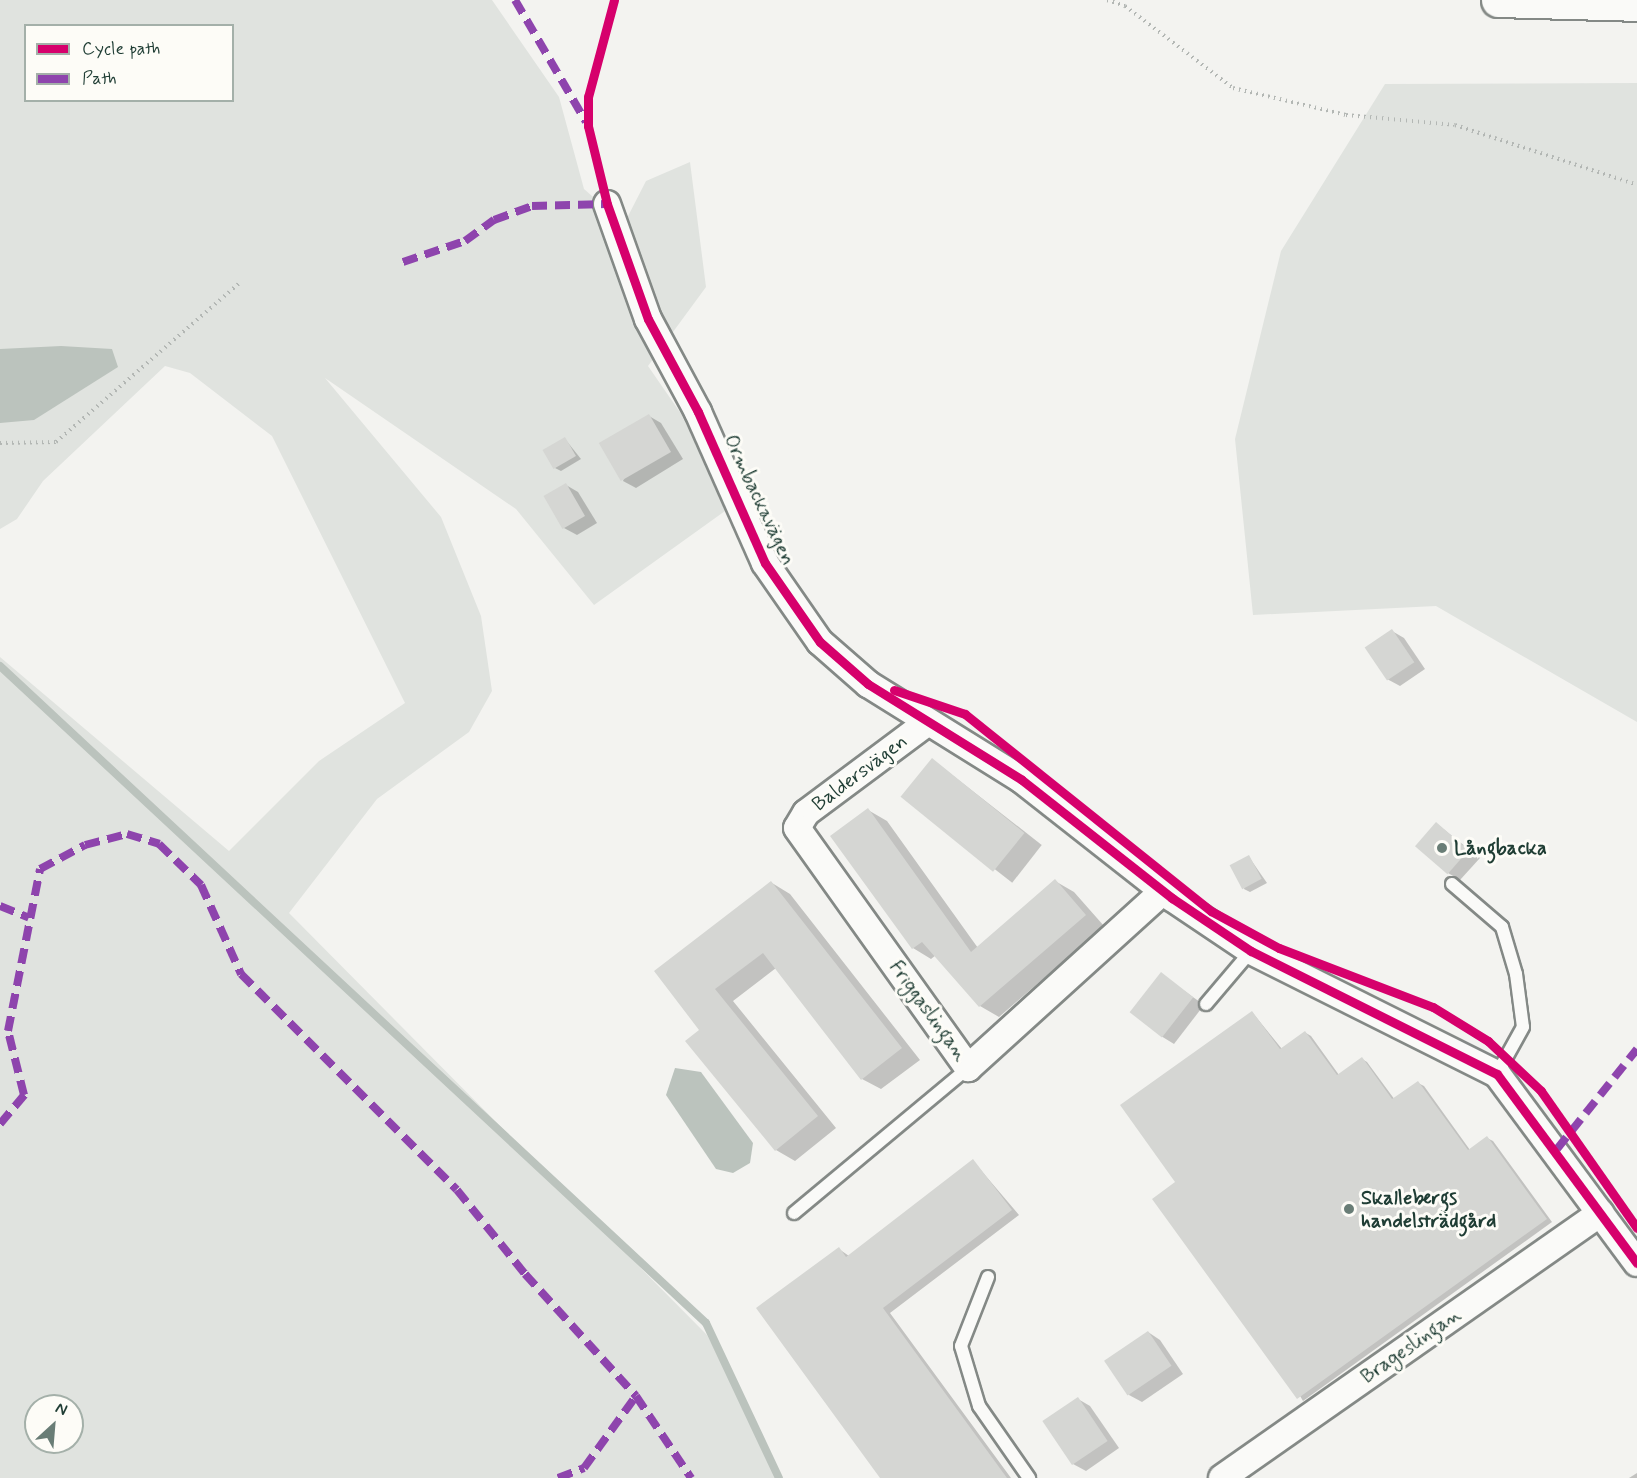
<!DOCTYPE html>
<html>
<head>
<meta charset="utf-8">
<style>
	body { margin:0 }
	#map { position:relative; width:1637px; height:1478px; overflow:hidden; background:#f3f3f0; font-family:Mynerve,sans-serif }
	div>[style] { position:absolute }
	.green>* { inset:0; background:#e0e3df }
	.water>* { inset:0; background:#bbc3bd }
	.shadow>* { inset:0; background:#0003; transform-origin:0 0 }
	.stream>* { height:8px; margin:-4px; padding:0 4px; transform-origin:4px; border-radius:4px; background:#bbc3bd }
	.building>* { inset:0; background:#d5d6d3; transform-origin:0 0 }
	.path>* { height:4px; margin-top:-2px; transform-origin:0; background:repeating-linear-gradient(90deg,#b3b7b4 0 1.5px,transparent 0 6px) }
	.roads { filter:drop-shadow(2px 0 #848986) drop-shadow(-2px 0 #848986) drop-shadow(0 2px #848986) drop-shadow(0 -2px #848986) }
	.service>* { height:12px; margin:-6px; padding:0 6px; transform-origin:6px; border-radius:6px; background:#fafaf8 }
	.minor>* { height:26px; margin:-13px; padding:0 13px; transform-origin:13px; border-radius:13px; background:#fafaf8 }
	.secondary>* { height:33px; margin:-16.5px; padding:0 16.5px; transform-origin:16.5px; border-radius:16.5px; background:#fafaf8 }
	.quiet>* { height:8px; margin-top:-4px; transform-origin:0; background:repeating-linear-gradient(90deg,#8e44ad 0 15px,transparent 0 23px) }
	.cycleway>* { height:9px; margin:-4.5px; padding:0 4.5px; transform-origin:4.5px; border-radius:4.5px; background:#d6006c }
	.dots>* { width:16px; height:16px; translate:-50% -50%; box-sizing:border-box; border:3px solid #fdfcf7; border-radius:50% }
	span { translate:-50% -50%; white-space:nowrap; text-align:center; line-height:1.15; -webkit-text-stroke:6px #fdfcf7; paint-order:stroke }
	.street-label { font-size:20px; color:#1f3d34 }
	.poi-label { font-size:20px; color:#1f3d34; font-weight:700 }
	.left { translate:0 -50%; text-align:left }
	.legend { position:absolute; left:24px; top:24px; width:210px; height:78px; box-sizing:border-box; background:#fdfcf7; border:2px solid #a4b0a9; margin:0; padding:8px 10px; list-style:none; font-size:18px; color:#1f3d34 }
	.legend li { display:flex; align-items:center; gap:12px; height:30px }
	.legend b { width:30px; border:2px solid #a4b0a9 }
	.north { position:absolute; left:24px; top:1394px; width:60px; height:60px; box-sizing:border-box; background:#fdfcf7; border:2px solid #a4b0a9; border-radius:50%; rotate:26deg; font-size:16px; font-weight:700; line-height:24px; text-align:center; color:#1f3d34 }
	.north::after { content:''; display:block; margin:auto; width:21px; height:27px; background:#697d76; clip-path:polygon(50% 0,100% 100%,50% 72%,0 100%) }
</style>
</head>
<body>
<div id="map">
	<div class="green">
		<div style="clip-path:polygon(evenodd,0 0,492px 0,559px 97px,584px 189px,624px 224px,646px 181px,690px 162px,706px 287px,648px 366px,695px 434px,725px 511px,594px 605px,516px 509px,325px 378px,441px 517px,481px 616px,492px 691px,469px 732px,377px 799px,289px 913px,707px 1335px,782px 1478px,0 1478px,0 657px,229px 851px,319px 761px,405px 703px,272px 436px,190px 373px,165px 366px,43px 481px,17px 519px,0 529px,0 0,26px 26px,232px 26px,232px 100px,26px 100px,26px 26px,0 0,36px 1406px,72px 1406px,72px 1442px,36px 1442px,36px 1406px)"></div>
		<div style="clip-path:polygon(1637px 83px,1637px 722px,1436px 606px,1253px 615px,1235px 439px,1281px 251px,1385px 84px)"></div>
	</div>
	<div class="water">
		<div style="clip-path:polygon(61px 346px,112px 349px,118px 367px,34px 420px,0 423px,0 349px)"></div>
		<div style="clip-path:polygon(675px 1068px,701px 1072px,753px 1143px,750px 1163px,733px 1173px,716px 1169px,666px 1095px)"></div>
	</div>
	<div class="shadow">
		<div style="clip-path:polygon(649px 416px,661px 423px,683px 459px,636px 488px,623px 481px)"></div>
		<div style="clip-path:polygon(565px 439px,581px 459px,561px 471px,555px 468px)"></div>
		<div style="clip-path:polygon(566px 485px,578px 492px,597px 523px,577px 535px,564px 528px)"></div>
		<div style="clip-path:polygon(1392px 631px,1404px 638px,1425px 669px,1400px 686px,1387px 679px)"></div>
		<div style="left:933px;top:760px;width:138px;height:48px;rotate:38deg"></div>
		<div style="clip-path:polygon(868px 810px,887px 821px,978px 948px,1055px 881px,1074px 892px,1104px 926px,999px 1017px,980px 1006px,936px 955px,931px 959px,913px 948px)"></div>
		<div style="clip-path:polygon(1437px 824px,1480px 858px,1460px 880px,1448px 873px)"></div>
		<div style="clip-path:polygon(1249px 857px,1267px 883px,1250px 892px,1244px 889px)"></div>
		<div style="clip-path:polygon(772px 883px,790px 894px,920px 1060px,881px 1089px,862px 1079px,776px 968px,733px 1001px,836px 1128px,795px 1161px,776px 1150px,701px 1030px,656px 972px)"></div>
		<div style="clip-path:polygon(1161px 974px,1204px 1005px,1174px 1044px,1161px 1036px)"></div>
		<div style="clip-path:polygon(1252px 1012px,1282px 1049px,1306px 1033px,1311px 1036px,1339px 1075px,1362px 1059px,1367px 1062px,1395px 1100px,1418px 1083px,1424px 1086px,1470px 1150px,1487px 1138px,1493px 1141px,1552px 1222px,1303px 1401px,1177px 1182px)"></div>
		<div style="clip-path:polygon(973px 1161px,1019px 1215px,890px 1313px,1011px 1478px,882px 1478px,839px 1249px,849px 1256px)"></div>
		<div style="clip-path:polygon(1148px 1332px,1160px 1340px,1183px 1374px,1142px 1402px,1129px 1395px)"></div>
		<div style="clip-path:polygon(1078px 1399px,1090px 1406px,1119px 1448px,1086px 1471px,1073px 1464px)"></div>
		<div style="clip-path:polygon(1637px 1473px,1637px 1478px,1629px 1478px)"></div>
	</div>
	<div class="stream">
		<div style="left:0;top:666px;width:964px;rotate:42.94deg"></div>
		<div style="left:706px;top:1323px;width:171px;rotate:64.8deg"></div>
	</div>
	<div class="building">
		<div style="left:649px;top:414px;width:44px;height:58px;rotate:60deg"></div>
		<div style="left:565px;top:437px;width:22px;height:26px;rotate:60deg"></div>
		<div style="left:566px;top:483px;width:38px;height:26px;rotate:60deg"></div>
		<div style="left:1392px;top:629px;width:40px;height:33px;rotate:56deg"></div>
		<div style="left:932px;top:758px;width:119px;height:50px;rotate:39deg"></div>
		<div style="clip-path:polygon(868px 808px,971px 952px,1055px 879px,1086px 915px,979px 1007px,922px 942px,912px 949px,830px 836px)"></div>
		<div style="left:1436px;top:822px;width:43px;height:32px;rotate:41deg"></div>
		<div style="left:1249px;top:855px;width:27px;height:22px;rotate:62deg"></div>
		<div style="clip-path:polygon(771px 881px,902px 1048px,861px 1080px,763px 953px,715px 989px,818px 1116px,775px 1151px,685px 1041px,699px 1030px,654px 971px)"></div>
		<div style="left:1161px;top:972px;width:41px;height:51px;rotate:38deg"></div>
		<div style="clip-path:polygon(1252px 1011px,1280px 1049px,1305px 1031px,1337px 1075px,1362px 1057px,1392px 1099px,1418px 1081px,1468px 1150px,1487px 1136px,1547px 1219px,1297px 1399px,1152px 1199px,1175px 1182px,1120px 1105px)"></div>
		<div style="clip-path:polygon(973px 1159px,1012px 1210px,883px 1308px,1007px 1478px,880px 1478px,756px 1308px,839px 1247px,846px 1257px)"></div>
		<div style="left:1148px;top:1331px;width:42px;height:53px;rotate:56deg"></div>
		<div style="left:1078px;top:1397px;width:53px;height:43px;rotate:56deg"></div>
	</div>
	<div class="path">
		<div style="left:1107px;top:0;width:19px;rotate:18deg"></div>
		<div style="left:1125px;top:6px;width:136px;rotate:37.2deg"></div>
		<div style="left:1233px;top:88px;width:116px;rotate:13.4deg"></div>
		<div style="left:1346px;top:115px;width:109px;rotate:5.2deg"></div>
		<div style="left:1455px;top:125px;width:192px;rotate:18.2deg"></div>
		<div style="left:0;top:443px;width:56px;rotate:-1deg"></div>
		<div style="left:56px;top:442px;width:245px;rotate:-40.9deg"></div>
	</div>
	<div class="roads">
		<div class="service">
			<div style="left:1452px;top:884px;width:66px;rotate:40.7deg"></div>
			<div style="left:1502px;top:927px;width:49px;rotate:73.4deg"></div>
			<div style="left:1516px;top:974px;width:53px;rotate:82.5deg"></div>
			<div style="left:1523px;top:1027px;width:54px;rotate:119deg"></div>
			<div style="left:1206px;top:1004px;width:70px;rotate:-49.7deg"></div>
			<div style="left:794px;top:1213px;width:226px;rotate:-39.8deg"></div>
			<div style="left:988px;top:1277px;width:74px;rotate:111.4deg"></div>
			<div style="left:961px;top:1346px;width:63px;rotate:73.3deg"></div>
			<div style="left:979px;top:1406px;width:88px;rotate:55.2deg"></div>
		</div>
		<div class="minor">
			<div style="left:607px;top:204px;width:122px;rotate:70.4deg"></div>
			<div style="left:648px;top:319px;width:106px;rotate:61.7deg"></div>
			<div style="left:698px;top:412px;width:165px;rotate:66.1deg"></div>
			<div style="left:765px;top:563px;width:96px;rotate:55.2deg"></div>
			<div style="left:820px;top:642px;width:64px;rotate:41.2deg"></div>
			<div style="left:868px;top:684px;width:181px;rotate:31.9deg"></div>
			<div style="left:1022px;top:780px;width:191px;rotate:38.2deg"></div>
			<div style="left:1172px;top:898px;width:95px;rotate:33.9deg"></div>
			<div style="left:1251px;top:951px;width:275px;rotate:26.6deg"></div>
			<div style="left:1497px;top:1074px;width:235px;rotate:53.5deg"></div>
			<div style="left:928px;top:722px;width:152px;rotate:143.3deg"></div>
			<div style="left:806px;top:813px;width:17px;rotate:121deg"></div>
			<div style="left:797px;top:828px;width:295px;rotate:54.5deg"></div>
			<div style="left:968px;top:1068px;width:263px;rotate:-42.2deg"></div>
			<div style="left:1222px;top:1478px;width:462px;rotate:-35deg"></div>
		</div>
		<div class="secondary">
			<div style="left:1498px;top:0;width:139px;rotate:1.6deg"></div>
		</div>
	</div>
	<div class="quiet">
		<div style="left:515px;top:0;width:141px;rotate:59.8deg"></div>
		<div style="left:403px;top:262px;width:65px;rotate:-18.7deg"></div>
		<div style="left:465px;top:241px;width:36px;rotate:-36deg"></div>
		<div style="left:494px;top:220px;width:40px;rotate:-20.2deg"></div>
		<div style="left:532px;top:206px;width:75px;rotate:-1.5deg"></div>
		<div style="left:0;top:906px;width:31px;rotate:22deg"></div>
		<div style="left:0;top:1124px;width:38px;rotate:-50deg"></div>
		<div style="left:24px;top:1095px;width:66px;rotate:-104deg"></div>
		<div style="left:8px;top:1031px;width:165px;rotate:-78.8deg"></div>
		<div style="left:40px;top:869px;width:51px;rotate:-28.1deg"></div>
		<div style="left:85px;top:845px;width:43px;rotate:-14.7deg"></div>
		<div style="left:127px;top:834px;width:34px;rotate:17deg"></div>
		<div style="left:159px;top:844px;width:59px;rotate:44.3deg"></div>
		<div style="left:201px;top:885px;width:98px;rotate:65.8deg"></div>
		<div style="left:241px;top:974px;width:305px;rotate:45deg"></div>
		<div style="left:457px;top:1190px;width:108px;rotate:51deg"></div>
		<div style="left:525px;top:1274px;width:165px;rotate:47.7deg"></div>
		<div style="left:636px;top:1396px;width:99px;rotate:56.1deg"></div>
		<div style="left:1557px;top:1149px;width:128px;rotate:-51.3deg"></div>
		<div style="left:558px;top:1478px;width:28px;rotate:-21deg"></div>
		<div style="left:584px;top:1468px;width:89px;rotate:-54.2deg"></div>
	</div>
	<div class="cycleway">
		<div style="left:614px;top:0;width:100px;rotate:105deg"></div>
		<div style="left:588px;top:97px;width:29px;rotate:90deg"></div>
		<div style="left:588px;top:126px;width:80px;rotate:76.3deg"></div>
		<div style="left:607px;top:204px;width:122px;rotate:70.4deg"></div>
		<div style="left:648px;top:319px;width:106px;rotate:61.7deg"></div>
		<div style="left:698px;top:412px;width:165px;rotate:66.1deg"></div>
		<div style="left:765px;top:563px;width:96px;rotate:55.2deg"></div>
		<div style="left:820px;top:642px;width:64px;rotate:41.2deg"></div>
		<div style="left:868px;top:684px;width:181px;rotate:31.9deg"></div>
		<div style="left:1022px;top:780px;width:191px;rotate:38.2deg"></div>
		<div style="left:1172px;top:898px;width:95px;rotate:33.9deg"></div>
		<div style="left:1251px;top:951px;width:275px;rotate:26.6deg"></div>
		<div style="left:1497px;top:1074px;width:235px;rotate:53.5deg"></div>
		<div style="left:894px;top:690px;width:75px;rotate:18.7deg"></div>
		<div style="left:965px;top:714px;width:315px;rotate:38.7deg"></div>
		<div style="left:1211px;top:911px;width:77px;rotate:28.6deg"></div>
		<div style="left:1279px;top:948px;width:165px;rotate:21deg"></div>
		<div style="left:1433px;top:1007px;width:65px;rotate:31.7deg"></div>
		<div style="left:1488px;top:1041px;width:73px;rotate:43.3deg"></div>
		<div style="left:1541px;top:1091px;width:167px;rotate:55deg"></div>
	</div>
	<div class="dots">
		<div style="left:1442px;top:848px;background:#697d76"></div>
		<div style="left:1349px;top:1209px;background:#697d76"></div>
	</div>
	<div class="street-label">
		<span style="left:759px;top:500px;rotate:65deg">Ormbackavägen</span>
		<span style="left:860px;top:773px;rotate:-37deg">Baldersvägen</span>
		<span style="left:928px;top:1011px;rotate:54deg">Friggaslingan</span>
		<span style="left:1411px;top:1346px;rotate:-35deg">Brageslingan</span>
	</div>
	<div class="poi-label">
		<span class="left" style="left:1454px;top:848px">Långbacka</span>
		<span class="left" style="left:1361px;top:1210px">Skallebergs<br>handelsträdgård</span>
	</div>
	<ul class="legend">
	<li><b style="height:8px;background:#d6006c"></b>Cycle path</li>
	<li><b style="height:8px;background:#8e44ad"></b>Path</li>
	</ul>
	<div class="north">N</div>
</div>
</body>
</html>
